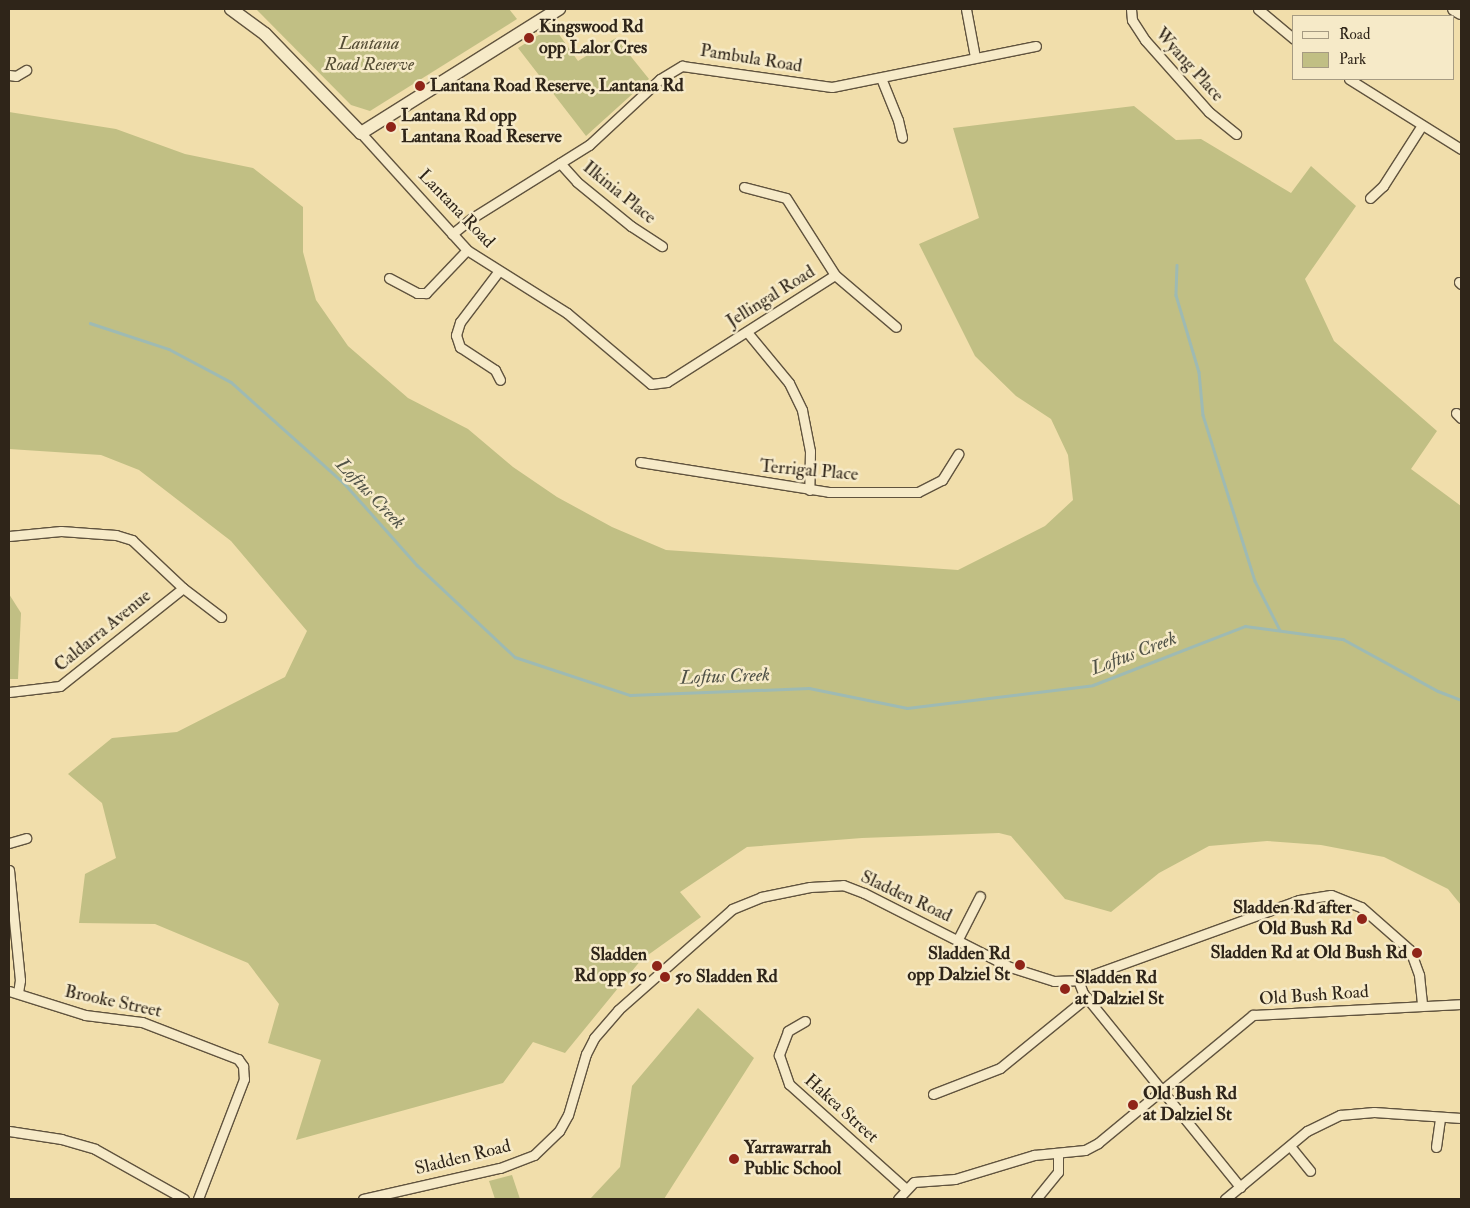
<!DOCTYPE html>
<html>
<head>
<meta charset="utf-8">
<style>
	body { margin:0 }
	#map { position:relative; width:1470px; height:1208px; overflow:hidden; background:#f1deab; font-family:"IM FELL Double Pica",serif }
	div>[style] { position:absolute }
	.green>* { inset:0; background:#c1bf84 }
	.stream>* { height:2.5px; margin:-1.25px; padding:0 1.25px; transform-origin:1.25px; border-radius:1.25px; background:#9ebab3 }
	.roads { filter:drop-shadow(1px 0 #60533e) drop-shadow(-1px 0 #60533e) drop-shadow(0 1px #60533e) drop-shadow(0 -1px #60533e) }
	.street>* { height:9px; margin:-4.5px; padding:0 4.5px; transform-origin:4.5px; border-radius:4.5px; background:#f6eac8 }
	.secondary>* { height:12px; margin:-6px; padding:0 6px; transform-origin:6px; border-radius:6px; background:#f6eac8 }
	.dots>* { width:14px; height:14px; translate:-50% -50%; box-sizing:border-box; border:2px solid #f6eac8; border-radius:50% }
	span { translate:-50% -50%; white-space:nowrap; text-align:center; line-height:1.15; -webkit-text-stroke:5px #f6eac8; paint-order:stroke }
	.poi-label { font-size:18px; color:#2f2519; font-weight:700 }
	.left { translate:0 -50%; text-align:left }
	.right { translate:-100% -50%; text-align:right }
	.park-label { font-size:18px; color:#544c34; font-style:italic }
	.street-label { font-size:18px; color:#2f2519 }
	.water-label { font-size:19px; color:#505247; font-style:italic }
	.frame { position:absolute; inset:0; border:10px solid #2f2519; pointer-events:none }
	.legend { position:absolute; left:1292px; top:15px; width:162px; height:65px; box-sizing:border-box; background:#f6eac8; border:1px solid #a69b82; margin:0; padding:6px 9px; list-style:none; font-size:15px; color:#2f2519 }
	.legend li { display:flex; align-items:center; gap:10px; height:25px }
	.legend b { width:25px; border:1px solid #a69b82 }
</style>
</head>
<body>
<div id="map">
	<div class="green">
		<div style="clip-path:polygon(256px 9px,509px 9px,517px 19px,370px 111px,351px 105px)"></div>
		<div style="clip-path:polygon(553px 26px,578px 61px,616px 38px,649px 79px,586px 136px,518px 48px)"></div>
		<div style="clip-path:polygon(1134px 106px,1176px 140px,1201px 139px,1291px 193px,1311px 166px,1356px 206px,1305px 279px,1334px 341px,1437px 431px,1411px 469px,1461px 506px,1461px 905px,1448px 889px,1384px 857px,1321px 845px,1267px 841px,1209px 846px,1159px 873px,1111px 912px,1065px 899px,1011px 836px,999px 833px,862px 838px,747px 847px,680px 892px,701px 917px,641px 960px,565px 1053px,533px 1042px,503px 1083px,296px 1140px,321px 1060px,268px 1043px,279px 1004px,248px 963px,155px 924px,79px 923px,85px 874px,116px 858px,102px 803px,68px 774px,112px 738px,177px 732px,285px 677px,307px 631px,231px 541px,139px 470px,101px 455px,9px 449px,9px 112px,116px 129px,185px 154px,253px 168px,303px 207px,303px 252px,316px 300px,348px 346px,408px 398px,468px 429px,513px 467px,557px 497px,612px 527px,666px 550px,958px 570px,1045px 526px,1073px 500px,1068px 455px,1051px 419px,1016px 396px,975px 356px,919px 244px,979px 218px,953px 128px)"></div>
		<div style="clip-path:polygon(9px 594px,21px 613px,18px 679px,9px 679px)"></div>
		<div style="clip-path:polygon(698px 1008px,754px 1058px,664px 1199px,590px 1199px,620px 1167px,632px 1086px)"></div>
		<div style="clip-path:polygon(512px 1175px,520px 1199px,495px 1199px,489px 1181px)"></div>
	</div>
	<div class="stream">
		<div style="left:1177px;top:265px;width:30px;rotate:92deg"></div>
		<div style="left:1176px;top:295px;width:80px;rotate:73.4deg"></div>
		<div style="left:1199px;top:372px;width:43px;rotate:84.7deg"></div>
		<div style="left:1203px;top:415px;width:174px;rotate:72.6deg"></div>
		<div style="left:1255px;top:581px;width:55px;rotate:63deg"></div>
		<div style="left:90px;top:323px;width:83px;rotate:18.2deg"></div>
		<div style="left:169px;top:349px;width:70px;rotate:28deg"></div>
		<div style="left:231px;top:382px;width:152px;rotate:41.8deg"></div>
		<div style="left:344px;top:483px;width:110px;rotate:48.3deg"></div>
		<div style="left:417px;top:565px;width:134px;rotate:43.2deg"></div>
		<div style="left:515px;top:657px;width:121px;rotate:18.3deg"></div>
		<div style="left:630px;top:695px;width:179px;rotate:-2.2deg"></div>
		<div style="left:809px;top:688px;width:100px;rotate:11.5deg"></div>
		<div style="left:907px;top:708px;width:187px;rotate:-7deg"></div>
		<div style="left:1093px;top:685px;width:163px;rotate:-21.2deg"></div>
		<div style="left:1245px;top:626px;width:99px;rotate:7.6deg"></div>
		<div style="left:1343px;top:639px;width:108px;rotate:28.7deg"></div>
		<div style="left:1438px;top:691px;width:25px;rotate:21deg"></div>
	</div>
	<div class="roads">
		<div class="street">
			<div style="left:966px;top:9px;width:49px;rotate:79.4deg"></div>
			<div style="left:1131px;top:9px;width:11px;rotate:85deg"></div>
			<div style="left:1132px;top:20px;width:24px;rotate:57deg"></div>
			<div style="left:1145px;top:40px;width:96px;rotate:48.4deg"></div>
			<div style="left:1209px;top:112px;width:35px;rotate:39deg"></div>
			<div style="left:1258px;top:9px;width:47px;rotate:39.8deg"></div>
			<div style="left:9px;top:75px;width:7px;rotate:8deg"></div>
			<div style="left:16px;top:76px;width:12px;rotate:-31deg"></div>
			<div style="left:881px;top:78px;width:45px;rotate:68deg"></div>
			<div style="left:898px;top:120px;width:18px;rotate:77deg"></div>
			<div style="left:1349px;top:79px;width:132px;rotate:32deg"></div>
			<div style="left:361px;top:133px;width:158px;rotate:47.8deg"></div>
			<div style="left:467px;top:250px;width:118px;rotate:32.2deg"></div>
			<div style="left:567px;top:313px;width:110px;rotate:40.2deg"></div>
			<div style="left:651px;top:384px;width:16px;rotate:-7deg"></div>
			<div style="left:667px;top:382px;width:199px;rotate:-32.5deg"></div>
			<div style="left:835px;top:275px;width:80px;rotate:40.4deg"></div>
			<div style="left:560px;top:163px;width:25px;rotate:48deg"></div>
			<div style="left:577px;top:182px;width:70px;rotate:39.2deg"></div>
			<div style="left:631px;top:226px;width:37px;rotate:33deg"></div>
			<div style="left:744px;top:187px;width:43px;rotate:14.7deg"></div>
			<div style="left:786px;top:198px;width:91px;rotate:57.5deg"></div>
			<div style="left:1370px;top:198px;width:18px;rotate:-43deg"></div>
			<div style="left:1383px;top:186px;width:72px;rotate:-57.4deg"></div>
			<div style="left:452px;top:234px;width:26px;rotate:-39deg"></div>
			<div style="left:472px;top:218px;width:138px;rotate:-32deg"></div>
			<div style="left:589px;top:145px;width:97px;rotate:-42.9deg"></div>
			<div style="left:660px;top:79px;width:26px;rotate:-31deg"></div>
			<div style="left:682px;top:66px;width:151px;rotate:8deg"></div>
			<div style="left:832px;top:87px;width:208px;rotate:-11.4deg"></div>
			<div style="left:498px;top:272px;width:63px;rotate:127.2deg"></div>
			<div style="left:460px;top:322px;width:14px;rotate:107deg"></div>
			<div style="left:456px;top:335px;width:13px;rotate:72deg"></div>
			<div style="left:460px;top:347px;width:42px;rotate:33.3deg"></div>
			<div style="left:495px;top:370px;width:11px;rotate:63deg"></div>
			<div style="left:389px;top:278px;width:32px;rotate:28deg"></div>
			<div style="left:417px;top:293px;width:9px"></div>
			<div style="left:426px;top:293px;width:59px;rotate:-46.4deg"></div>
			<div style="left:1459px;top:282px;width:3px;rotate:45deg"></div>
			<div style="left:747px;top:332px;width:66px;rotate:50.5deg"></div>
			<div style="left:789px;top:383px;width:30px;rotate:64deg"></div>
			<div style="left:802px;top:410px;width:42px;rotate:79deg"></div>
			<div style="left:810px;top:451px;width:39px;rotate:91deg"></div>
			<div style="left:1456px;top:413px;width:7px;rotate:45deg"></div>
			<div style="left:640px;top:462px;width:191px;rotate:9deg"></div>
			<div style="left:829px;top:492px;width:89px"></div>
			<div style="left:918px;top:492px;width:27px;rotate:-27deg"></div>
			<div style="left:942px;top:480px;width:31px;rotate:-58deg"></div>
			<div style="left:9px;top:536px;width:52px;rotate:-5.5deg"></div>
			<div style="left:61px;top:531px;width:55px;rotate:4.2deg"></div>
			<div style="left:116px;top:535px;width:17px;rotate:17deg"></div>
			<div style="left:132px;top:540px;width:70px;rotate:43.3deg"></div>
			<div style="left:183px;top:588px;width:48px;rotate:37.3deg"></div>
			<div style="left:9px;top:692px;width:51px;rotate:-6.7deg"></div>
			<div style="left:60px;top:686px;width:157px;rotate:-38.5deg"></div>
			<div style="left:9px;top:843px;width:18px;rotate:-16deg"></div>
			<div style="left:9px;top:870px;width:111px;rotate:84.3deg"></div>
			<div style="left:20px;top:980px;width:13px;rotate:99deg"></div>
			<div style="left:958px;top:939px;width:48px;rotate:-62.9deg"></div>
			<div style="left:1078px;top:980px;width:14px;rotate:69deg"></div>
			<div style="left:1083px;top:993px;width:250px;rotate:51deg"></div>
			<div style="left:9px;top:991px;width:80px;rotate:17.5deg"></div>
			<div style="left:85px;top:1015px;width:57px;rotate:7deg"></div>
			<div style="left:142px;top:1022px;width:103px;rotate:21.1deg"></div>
			<div style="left:238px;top:1059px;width:9px;rotate:54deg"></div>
			<div style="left:243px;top:1066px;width:13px;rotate:86deg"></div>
			<div style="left:244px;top:1079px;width:129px;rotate:111deg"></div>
			<div style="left:805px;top:1021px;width:20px;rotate:150deg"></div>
			<div style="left:788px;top:1031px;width:26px;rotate:111deg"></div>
			<div style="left:779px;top:1055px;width:31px;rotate:71deg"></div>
			<div style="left:789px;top:1084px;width:157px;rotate:41.9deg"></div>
			<div style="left:933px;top:1094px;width:72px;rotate:-21.2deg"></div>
			<div style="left:1000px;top:1068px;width:112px;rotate:-39.2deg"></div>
			<div style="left:9px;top:1131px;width:53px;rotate:8.7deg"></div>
			<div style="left:61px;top:1139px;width:35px;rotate:16deg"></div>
			<div style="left:95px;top:1149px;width:102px;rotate:29.3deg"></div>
			<div style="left:1290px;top:1146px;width:32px;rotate:51deg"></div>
			<div style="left:1436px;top:1147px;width:30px;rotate:-82deg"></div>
			<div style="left:363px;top:1199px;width:140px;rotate:-12.8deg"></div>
			<div style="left:500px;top:1168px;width:36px;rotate:-21deg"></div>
			<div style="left:534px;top:1155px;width:35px;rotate:-44deg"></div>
			<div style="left:559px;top:1131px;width:18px;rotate:-61deg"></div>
			<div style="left:568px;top:1115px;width:64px;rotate:-73.6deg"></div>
			<div style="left:586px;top:1054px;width:18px;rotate:-63deg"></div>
			<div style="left:594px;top:1038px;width:37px;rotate:-49deg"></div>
			<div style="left:618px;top:1010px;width:152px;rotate:-41.5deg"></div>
			<div style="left:732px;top:909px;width:31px;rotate:-22deg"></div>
			<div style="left:761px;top:897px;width:50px;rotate:-11.5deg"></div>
			<div style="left:810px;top:887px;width:33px;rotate:-3deg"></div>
			<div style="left:843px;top:885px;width:22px;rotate:21deg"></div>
			<div style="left:864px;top:893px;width:164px;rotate:26.9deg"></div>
			<div style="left:1010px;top:967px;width:46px;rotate:17.7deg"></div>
			<div style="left:1054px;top:981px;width:24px;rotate:-2deg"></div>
			<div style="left:1078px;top:980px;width:235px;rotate:-19.9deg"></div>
			<div style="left:1299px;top:900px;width:32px;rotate:-9deg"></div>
			<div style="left:1331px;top:895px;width:32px;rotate:22deg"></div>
			<div style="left:1361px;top:907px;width:65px;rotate:41.3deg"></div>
			<div style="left:1410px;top:950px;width:27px;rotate:70deg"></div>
			<div style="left:1419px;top:975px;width:30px;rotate:84deg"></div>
			<div style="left:898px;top:1199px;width:23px;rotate:-47deg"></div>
			<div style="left:914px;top:1182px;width:41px;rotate:-4.2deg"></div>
			<div style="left:955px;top:1179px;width:83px;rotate:-16.9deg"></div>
			<div style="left:1034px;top:1155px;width:51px;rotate:-5.6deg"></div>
			<div style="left:1085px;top:1150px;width:15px;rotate:-28deg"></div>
			<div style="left:1098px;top:1143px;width:201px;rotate:-39.6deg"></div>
			<div style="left:1253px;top:1015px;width:208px;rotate:-3deg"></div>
			<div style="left:1036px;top:1199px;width:35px;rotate:-51deg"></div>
			<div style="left:1058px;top:1172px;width:18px;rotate:-90deg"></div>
			<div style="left:1225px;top:1199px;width:107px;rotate:-39.7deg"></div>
			<div style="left:1307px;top:1131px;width:37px;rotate:-26deg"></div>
			<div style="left:1340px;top:1115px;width:34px;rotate:-5deg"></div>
			<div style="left:1374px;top:1112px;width:87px;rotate:3.9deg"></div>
		</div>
		<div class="secondary">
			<div style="left:231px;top:9px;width:42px;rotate:36.3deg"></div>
			<div style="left:265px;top:34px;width:138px;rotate:45.9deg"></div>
			<div style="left:361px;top:133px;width:234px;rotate:-32.1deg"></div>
			<div style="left:1454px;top:9px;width:8px;rotate:30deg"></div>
		</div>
	</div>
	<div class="dots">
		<div style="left:529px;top:38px;background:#8f2418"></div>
		<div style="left:420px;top:86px;background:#8f2418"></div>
		<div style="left:391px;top:127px;background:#8f2418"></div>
		<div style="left:1362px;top:919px;background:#8f2418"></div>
		<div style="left:1417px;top:953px;background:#8f2418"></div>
		<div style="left:1020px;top:965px;background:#8f2418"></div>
		<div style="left:657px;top:966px;background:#8f2418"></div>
		<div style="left:665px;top:977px;background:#8f2418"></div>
		<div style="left:1065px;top:989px;background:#8f2418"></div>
		<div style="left:1133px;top:1105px;background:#8f2418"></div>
		<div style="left:734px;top:1159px;background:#8f2418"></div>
	</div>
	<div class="poi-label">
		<span class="left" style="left:539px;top:38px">Kingswood Rd<br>opp Lalor Cres</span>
		<span class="left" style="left:430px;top:86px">Lantana Road Reserve, Lantana Rd</span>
		<span class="left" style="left:401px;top:127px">Lantana Rd opp<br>Lantana Road Reserve</span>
		<span class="right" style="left:1352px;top:919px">Sladden Rd after<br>Old Bush Rd</span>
		<span class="right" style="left:1407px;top:953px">Sladden Rd at Old Bush Rd</span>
		<span class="right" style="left:1010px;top:965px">Sladden Rd<br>opp Dalziel St</span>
		<span class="right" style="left:647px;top:966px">Sladden<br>Rd opp 50</span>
		<span class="left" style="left:675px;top:977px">50 Sladden Rd</span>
		<span class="left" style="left:1075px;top:989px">Sladden Rd<br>at Dalziel St</span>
		<span class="left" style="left:1143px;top:1105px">Old Bush Rd<br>at Dalziel St</span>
		<span class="left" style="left:744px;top:1159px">Yarrawarrah<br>Public School</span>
	</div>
	<div class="park-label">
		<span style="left:369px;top:55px">Lantana<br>Road Reserve</span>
	</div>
	<div class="street-label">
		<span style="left:751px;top:59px;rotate:9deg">Pambula Road</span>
		<span style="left:1189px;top:65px;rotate:48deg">Wyang Place</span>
		<span style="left:619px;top:193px;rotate:39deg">Ilkinia Place</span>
		<span style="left:456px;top:209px;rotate:46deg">Lantana Road</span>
		<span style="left:771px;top:297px;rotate:-32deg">Jellingal Road</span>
		<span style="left:809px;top:471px;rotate:5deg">Terrigal Place</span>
		<span style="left:103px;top:631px;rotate:-39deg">Caldarra Avenue</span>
		<span style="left:906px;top:897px;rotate:25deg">Sladden Road</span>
		<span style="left:1314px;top:996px;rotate:-4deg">Old Bush Road</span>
		<span style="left:113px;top:1002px;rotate:12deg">Brooke Street</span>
		<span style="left:841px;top:1109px;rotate:42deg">Hakea Street</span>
		<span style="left:463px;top:1158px;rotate:-14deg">Sladden Road</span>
	</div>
	<div class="water-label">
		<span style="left:370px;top:494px;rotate:46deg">Loftus Creek</span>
		<span style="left:1134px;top:654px;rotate:-21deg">Loftus Creek</span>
		<span style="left:725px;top:677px;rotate:-2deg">Loftus Creek</span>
	</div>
	<div class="frame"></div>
	<ul class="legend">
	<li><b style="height:6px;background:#f6eac8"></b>Road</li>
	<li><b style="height:14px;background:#c1bf84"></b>Park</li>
	</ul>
</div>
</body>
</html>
